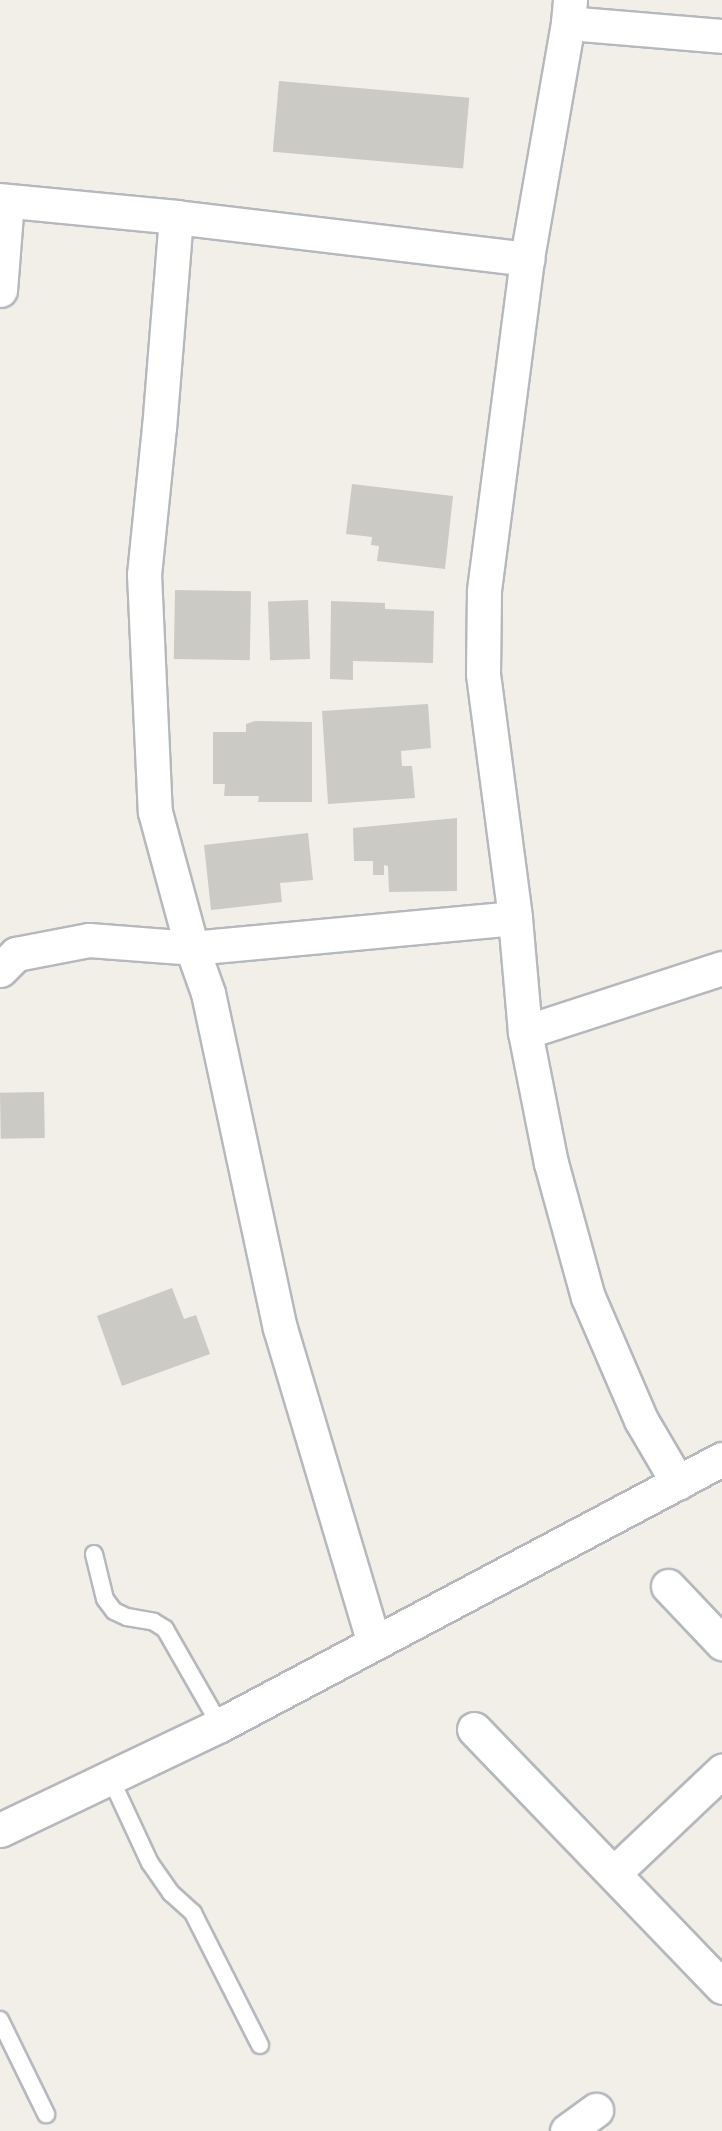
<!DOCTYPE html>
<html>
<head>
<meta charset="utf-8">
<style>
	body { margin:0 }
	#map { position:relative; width:722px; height:2131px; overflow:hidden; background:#f1efe8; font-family:Karla,sans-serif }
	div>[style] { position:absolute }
	.building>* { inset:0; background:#cccac5; transform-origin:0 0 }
	.roads { filter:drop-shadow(2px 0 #b5b8bc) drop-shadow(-2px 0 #b5b8bc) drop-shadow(0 2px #b5b8bc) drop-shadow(0 -2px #b5b8bc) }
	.lane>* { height:16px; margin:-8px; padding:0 8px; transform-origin:8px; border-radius:8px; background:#fff }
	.street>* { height:33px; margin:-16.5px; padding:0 16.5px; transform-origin:16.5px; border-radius:16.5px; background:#fff }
	.secondary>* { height:33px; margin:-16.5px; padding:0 16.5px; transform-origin:16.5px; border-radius:16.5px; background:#fff }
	span { translate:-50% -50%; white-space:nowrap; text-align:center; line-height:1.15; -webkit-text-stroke:6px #fff; paint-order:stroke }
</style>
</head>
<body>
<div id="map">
	<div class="building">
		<div style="left:279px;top:81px;width:191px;height:71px;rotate:5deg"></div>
		<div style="clip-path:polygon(352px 484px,453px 496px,445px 569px,377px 561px,379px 546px,371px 545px,372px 537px,346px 534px)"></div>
		<div style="left:175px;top:590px;width:76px;height:69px;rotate:1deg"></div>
		<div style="left:308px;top:600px;width:59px;height:40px;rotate:88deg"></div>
		<div style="clip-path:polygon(331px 601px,385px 603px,385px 609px,434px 611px,433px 663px,353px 661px,353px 680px,330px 679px)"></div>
		<div style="clip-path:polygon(428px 704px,431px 748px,401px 751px,402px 766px,412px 766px,415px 798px,328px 804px,322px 711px)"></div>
		<div style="clip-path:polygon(255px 721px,312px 722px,312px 802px,258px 802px,259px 796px,224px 796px,225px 784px,213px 784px,213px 732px,246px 732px,246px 724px)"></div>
		<div style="clip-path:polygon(457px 818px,457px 891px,389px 892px,388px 866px,384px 865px,384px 875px,373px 875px,373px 861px,354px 861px,353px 828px)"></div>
		<div style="clip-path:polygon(308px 833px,313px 880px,280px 883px,282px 902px,211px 910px,204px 845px)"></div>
		<div style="left:44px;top:1092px;width:46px;height:44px;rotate:89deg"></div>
		<div style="clip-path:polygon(172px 1288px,184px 1319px,196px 1315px,210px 1354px,122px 1386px,97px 1316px)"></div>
	</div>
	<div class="roads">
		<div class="lane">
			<div style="left:94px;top:1554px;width:46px;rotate:76.3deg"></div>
			<div style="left:105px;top:1599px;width:15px;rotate:53deg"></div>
			<div style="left:114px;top:1611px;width:14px;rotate:25deg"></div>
			<div style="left:127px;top:1617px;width:27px;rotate:10deg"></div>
			<div style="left:154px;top:1622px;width:13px;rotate:32deg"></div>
			<div style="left:165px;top:1629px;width:111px;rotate:60.2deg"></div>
			<div style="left:110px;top:1777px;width:95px;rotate:65.1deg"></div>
			<div style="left:150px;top:1863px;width:37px;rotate:55deg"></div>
			<div style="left:171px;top:1893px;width:30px;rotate:42deg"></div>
			<div style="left:193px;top:1913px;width:148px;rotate:63.1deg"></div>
			<div style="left:0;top:2020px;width:105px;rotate:63.9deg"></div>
		</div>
		<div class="street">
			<div style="left:570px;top:0;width:23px;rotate:95deg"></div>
			<div style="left:568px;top:23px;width:240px;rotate:99.9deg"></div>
			<div style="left:527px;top:259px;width:335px;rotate:97.4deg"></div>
			<div style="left:484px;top:591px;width:83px;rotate:90.7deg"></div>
			<div style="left:483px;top:674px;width:246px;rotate:82.5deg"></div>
			<div style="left:515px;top:918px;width:114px;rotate:85deg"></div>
			<div style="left:525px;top:1032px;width:134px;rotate:78.8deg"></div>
			<div style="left:551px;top:1163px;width:139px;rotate:74.6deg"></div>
			<div style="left:588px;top:1297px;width:134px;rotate:66.7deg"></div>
			<div style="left:641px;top:1420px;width:73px;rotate:59.6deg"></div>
			<div style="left:568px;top:23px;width:155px;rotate:4.8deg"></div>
			<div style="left:0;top:200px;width:177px;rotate:5.5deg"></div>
			<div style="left:176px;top:217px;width:354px;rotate:6.8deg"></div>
			<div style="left:176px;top:217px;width:211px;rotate:94.6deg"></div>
			<div style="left:159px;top:427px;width:148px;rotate:95.8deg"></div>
			<div style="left:144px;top:574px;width:238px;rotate:87.4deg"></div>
			<div style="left:155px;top:812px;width:141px;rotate:74.8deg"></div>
			<div style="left:192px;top:948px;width:48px;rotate:70.4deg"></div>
			<div style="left:208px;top:993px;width:343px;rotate:77.9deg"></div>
			<div style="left:280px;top:1328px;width:329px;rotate:73.4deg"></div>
			<div style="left:0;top:290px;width:89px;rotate:-85.5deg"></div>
			<div style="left:0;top:970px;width:23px;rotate:-45deg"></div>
			<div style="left:16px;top:954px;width:74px;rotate:-10.9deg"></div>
			<div style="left:89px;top:940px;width:103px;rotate:4.4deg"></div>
			<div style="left:192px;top:948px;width:324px;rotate:-5.3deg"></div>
			<div style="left:525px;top:1032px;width:207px;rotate:-18deg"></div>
			<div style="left:668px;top:1586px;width:79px;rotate:46.5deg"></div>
			<div style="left:474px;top:1729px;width:358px;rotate:46.1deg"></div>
			<div style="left:614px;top:1873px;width:149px;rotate:-43.4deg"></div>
			<div style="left:567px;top:2131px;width:36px;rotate:-36deg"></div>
		</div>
		<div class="secondary">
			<div style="left:0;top:1830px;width:244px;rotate:-25.5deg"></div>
			<div style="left:220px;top:1725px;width:568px;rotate:-27.92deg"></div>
		</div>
	</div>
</div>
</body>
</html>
